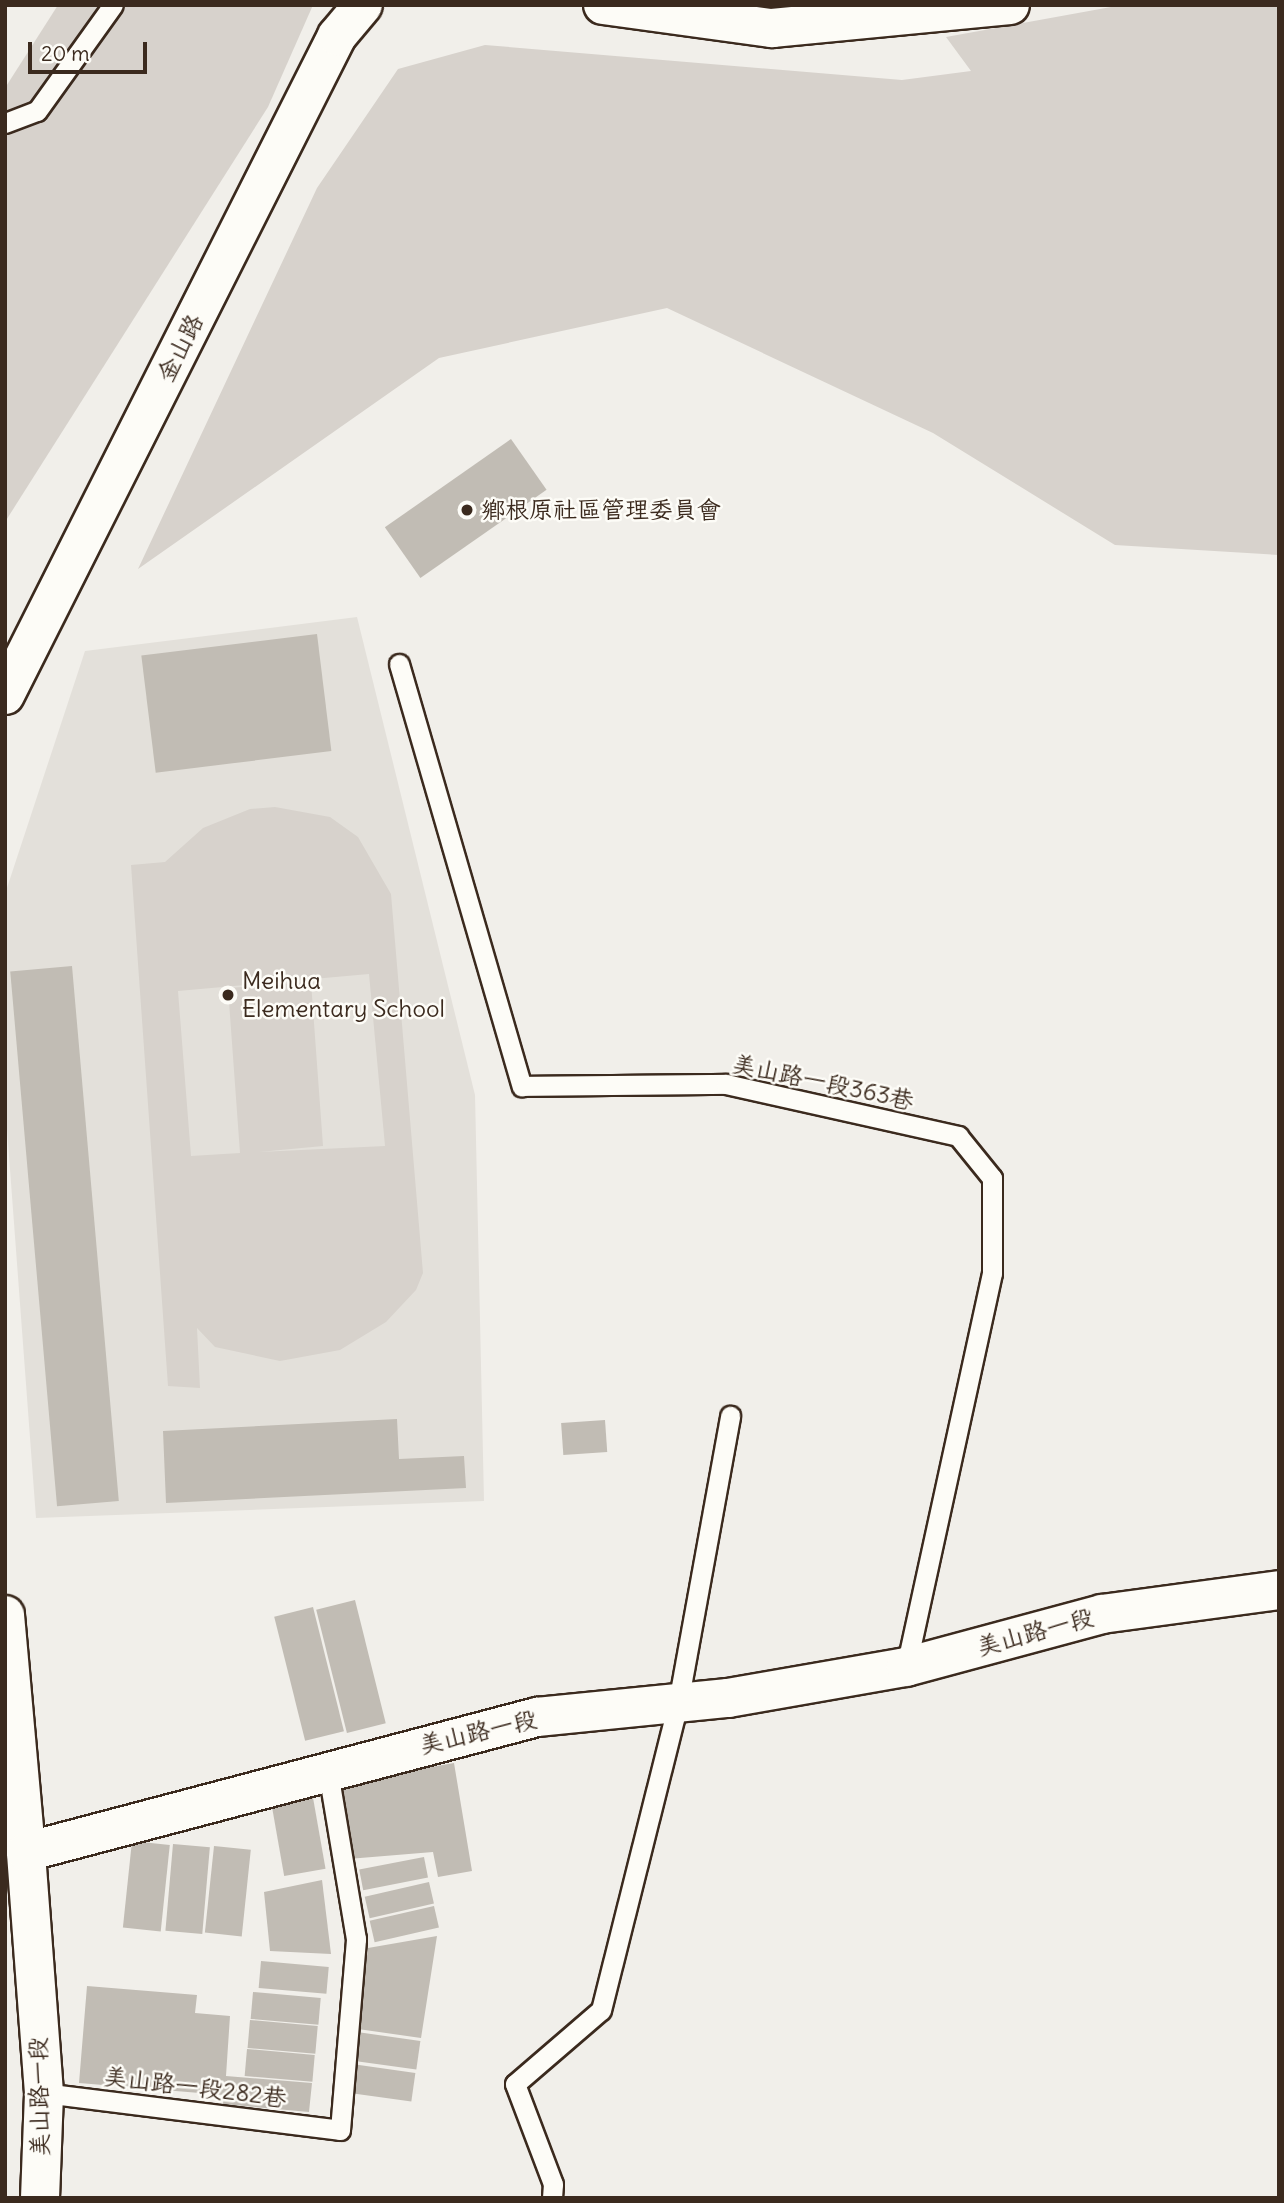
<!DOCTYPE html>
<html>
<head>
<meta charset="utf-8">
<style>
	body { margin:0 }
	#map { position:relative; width:1284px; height:2203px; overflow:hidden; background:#f1efea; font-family:Delius,"LXGW WenKai TC",sans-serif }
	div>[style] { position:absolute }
	.built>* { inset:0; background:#e3e0da }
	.green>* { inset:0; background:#d7d2cc }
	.building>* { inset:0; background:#c1bcb4; transform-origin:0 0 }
	.roads { filter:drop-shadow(2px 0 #3b2a1e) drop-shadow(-2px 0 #3b2a1e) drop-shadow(0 2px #3b2a1e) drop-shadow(0 -2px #3b2a1e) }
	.lane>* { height:19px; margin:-9.5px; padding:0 9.5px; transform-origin:9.5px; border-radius:9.5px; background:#fdfcf7 }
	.street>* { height:38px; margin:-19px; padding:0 19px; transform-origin:19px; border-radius:19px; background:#fdfcf7 }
	.secondary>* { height:38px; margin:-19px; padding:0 19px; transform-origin:19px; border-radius:19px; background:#fdfcf7 }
	.dots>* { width:19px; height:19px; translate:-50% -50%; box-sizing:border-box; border:4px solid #fdfcf7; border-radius:50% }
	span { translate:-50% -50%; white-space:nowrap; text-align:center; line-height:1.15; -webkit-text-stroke:5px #fdfcf7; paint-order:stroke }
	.street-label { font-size:24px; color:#3b2a1e }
	.poi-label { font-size:24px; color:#3b2a1e }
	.left { translate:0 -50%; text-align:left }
	.frame { position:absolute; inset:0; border:7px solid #3b2a1e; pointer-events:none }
	.scale { position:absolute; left:28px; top:42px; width:119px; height:32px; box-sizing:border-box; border:4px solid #3b2a1e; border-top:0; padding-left:9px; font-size:21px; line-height:24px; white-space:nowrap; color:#3b2a1e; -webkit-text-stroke:5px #fdfcf7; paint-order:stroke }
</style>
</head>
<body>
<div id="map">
	<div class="built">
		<div style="clip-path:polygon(357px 617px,475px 1095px,484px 1501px,36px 1518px,5px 1102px,5px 894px,85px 651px)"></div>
	</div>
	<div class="green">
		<div style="clip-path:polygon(58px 5px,313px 5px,268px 107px,5px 522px,5px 88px)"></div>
		<div style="clip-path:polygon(1122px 5px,1279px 5px,1279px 555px,1115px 545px,933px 433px,667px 308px,439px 358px,138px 569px,317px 188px,398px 69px,485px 45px,902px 80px,971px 71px,946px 37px)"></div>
		<div style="clip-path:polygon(evenodd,275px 807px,330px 817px,358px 837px,391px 894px,423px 1273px,416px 1290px,386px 1322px,340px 1350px,280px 1361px,215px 1347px,197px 1328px,200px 1388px,168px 1386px,131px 865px,165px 862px,203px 828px,250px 809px,275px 807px,369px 974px,385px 1146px,259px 1152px,323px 1146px,311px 982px,228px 988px,240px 1153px,191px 1156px,178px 991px,369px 974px)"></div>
	</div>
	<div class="building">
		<div style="left:511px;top:439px;width:62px;height:154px;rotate:55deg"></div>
		<div style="left:317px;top:634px;width:118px;height:177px;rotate:83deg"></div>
		<div style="left:72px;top:966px;width:537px;height:62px;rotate:85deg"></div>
		<div style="clip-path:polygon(397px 1419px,399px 1459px,464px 1456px,466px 1488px,166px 1503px,163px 1431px)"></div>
		<div style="left:605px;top:1420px;width:32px;height:44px;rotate:86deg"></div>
		<div style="left:355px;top:1600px;width:127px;height:40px;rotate:76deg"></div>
		<div style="left:313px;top:1607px;width:128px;height:40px;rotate:76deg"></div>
		<div style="clip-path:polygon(454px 1763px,472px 1871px,438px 1877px,433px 1852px,348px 1859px,335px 1784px)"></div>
		<div style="left:312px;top:1792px;width:78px;height:42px;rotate:80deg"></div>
		<div style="left:132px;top:1841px;width:38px;height:87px;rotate:6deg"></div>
		<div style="left:173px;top:1844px;width:37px;height:87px;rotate:5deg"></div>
		<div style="left:214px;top:1846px;width:37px;height:87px;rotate:6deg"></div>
		<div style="left:424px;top:1857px;width:21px;height:66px;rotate:79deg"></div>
		<div style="clip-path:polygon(322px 1880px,331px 1954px,270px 1951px,264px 1892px)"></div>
		<div style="left:429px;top:1882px;width:22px;height:66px;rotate:77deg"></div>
		<div style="left:434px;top:1906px;width:22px;height:66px;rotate:77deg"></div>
		<div style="clip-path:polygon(437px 1936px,421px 2038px,358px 2029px,368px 1948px)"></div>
		<div style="left:261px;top:1961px;width:68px;height:27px;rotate:5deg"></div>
		<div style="clip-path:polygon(87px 1986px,197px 1995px,195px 2013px,230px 2016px,226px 2076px,312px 2083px,309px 2112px,223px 2104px,224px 2095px,79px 2083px)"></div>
		<div style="left:253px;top:1992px;width:68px;height:27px;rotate:5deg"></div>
		<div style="left:250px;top:2020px;width:68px;height:28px;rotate:5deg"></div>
		<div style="left:357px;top:2032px;width:64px;height:29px;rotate:8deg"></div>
		<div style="left:247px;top:2049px;width:68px;height:27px;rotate:5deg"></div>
		<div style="left:352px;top:2064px;width:64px;height:29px;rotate:8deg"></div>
	</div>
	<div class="roads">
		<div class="lane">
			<div style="left:5px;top:123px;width:34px;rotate:-21deg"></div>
			<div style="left:37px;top:111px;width:130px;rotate:-54.4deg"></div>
			<div style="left:399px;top:664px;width:440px;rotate:73.8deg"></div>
			<div style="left:522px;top:1086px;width:204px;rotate:-0.6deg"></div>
			<div style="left:726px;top:1084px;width:238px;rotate:12.6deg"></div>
			<div style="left:958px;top:1136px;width:54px;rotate:51deg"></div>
			<div style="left:992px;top:1178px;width:95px;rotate:90deg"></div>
			<div style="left:992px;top:1273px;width:403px;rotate:102.3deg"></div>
			<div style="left:44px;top:2093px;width:298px;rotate:7.1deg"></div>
			<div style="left:340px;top:2130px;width:192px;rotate:-85.2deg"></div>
			<div style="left:356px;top:1939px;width:169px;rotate:-99.5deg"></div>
			<div style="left:552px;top:2198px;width:14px;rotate:-86deg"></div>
			<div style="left:553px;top:2184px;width:107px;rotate:-110.8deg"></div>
			<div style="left:515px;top:2084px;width:113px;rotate:-40.7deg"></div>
			<div style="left:601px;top:2010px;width:317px;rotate:-75.9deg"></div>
			<div style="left:678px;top:1703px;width:292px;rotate:-79.7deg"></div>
		</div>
		<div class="street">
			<div style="left:603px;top:5px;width:171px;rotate:7.8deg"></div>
			<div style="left:772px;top:28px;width:239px;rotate:-5.5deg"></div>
			<div style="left:5px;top:695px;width:738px;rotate:-63.26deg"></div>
			<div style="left:337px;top:36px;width:40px;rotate:-50deg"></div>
			<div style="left:5px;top:1615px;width:238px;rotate:84.9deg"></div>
		</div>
		<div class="secondary">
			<div style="left:40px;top:2198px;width:105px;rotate:-87.8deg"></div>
			<div style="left:44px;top:2093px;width:242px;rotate:-94.3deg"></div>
			<div style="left:26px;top:1852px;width:529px;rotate:-14.8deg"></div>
			<div style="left:537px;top:1717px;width:192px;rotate:-5.7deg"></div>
			<div style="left:728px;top:1698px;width:181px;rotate:-9.9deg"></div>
			<div style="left:906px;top:1667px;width:203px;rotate:-15.1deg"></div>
			<div style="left:1102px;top:1614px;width:179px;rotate:-7.7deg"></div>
		</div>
	</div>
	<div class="dots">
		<div style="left:467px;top:510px;background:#3b2a1e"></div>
		<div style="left:228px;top:995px;background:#3b2a1e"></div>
	</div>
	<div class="street-label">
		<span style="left:180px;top:348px;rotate:-63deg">金山路</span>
		<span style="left:823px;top:1082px;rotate:12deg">美山路一段363巷</span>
		<span style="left:1035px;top:1632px;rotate:-15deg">美山路一段</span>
		<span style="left:478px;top:1732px;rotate:-13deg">美山路一段</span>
		<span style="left:195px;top:2087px;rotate:7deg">美山路一段282巷</span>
		<span style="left:39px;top:2097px;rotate:-91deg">美山路一段</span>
	</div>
	<div class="poi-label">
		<span class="left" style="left:481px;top:510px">鄉根原社區管理委員會</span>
		<span class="left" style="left:242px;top:995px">Meihua<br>Elementary School</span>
	</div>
	<div class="frame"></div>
	<div class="scale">20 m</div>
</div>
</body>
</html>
